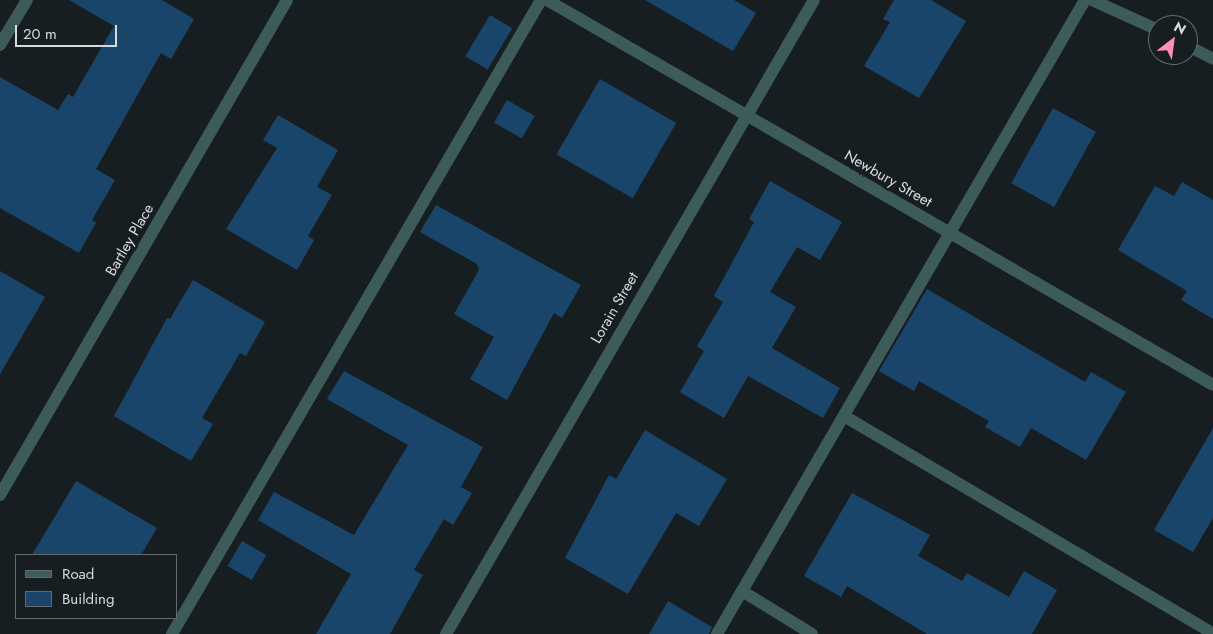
<!DOCTYPE html>
<html>
<head>
<meta charset="utf-8">
<style>
	body { margin:0 }
	#map { position:relative; width:1213px; height:634px; overflow:hidden; background:#171e21; font-family:Jost,sans-serif }
	div>[style] { position:absolute }
	.building>* { inset:0; background:#1a456a; transform-origin:0 0 }
	.service>* { height:12px; margin:-6px; padding:0 6px; transform-origin:6px; border-radius:6px; background:#3c5b5a }
	.minor>* { height:12px; margin:-6px; padding:0 6px; transform-origin:6px; border-radius:6px; background:#3c5b5a }
	span { translate:-50% -50%; white-space:nowrap; text-align:center; line-height:1.15; -webkit-text-stroke:5px #171e21; paint-order:stroke }
	.street-label { font-size:15px; color:#d5dadc }
	.legend { position:absolute; left:15px; top:554px; width:162px; height:65px; box-sizing:border-box; background:#171e21; border:1px solid #63696c; margin:0; padding:6px 9px; list-style:none; font-size:15px; color:#d5dadc }
	.legend li { display:flex; align-items:center; gap:10px; height:25px }
	.legend b { width:25px; border:1px solid #63696c }
	.north { position:absolute; left:1148px; top:15px; width:50px; height:50px; box-sizing:border-box; background:#171e21; border:1px solid #63696c; border-radius:50%; rotate:30deg; font-size:14px; font-weight:700; line-height:20px; text-align:center; color:#d5dadc }
	.north::after { content:''; display:block; margin:auto; width:18px; height:22px; background:#ff8eba; clip-path:polygon(50% 0,100% 100%,50% 72%,0 100%) }
	.scale { position:absolute; left:15px; top:25px; width:102px; height:22px; box-sizing:border-box; border:2px solid #d5dadc; border-top:0; padding-left:6px; font-size:15px; line-height:18px; white-space:nowrap; color:#d5dadc; -webkit-text-stroke:4px #171e21; paint-order:stroke }
</style>
</head>
<body>
<div id="map">
	<div class="building">
		<div style="clip-path:polygon(69px 0,162px 0,194px 19px,171px 59px,161px 53px,96px 169px,115px 180px,92px 220px,96px 223px,79px 253px,0 208px,0 77px,58px 110px,68px 94px,73px 97px,114px 26px)"></div>
		<div style="clip-path:polygon(645px 0,734px 0,756px 13px,733px 51px)"></div>
		<div style="clip-path:polygon(894px 0,931px 0,966px 21px,919px 98px,864px 66px,890px 22px,883px 19px)"></div>
		<div style="left:490px;top:15px;width:26px;height:48px;rotate:31deg"></div>
		<div style="left:600px;top:79px;width:88px;height:87px;rotate:30deg"></div>
		<div style="left:507px;top:100px;width:32px;height:26px;rotate:30deg"></div>
		<div style="left:1053px;top:108px;width:49px;height:86px;rotate:29deg"></div>
		<div style="clip-path:polygon(278px 115px,338px 150px,317px 187px,332px 195px,308px 236px,314px 240px,297px 270px,226px 229px,277px 148px,263px 140px)"></div>
		<div style="clip-path:polygon(770px 181px,842px 222px,820px 260px,797px 247px,770px 292px,796px 307px,772px 348px,840px 388px,823px 418px,748px 376px,724px 418px,680px 392px,704px 351px,697px 346px,723px 302px,714px 296px,754px 222px,749px 219px)"></div>
		<div style="clip-path:polygon(1182px 182px,1213px 200px,1213px 319px,1181px 300px,1187px 291px,1118px 250px,1155px 186px,1174px 196px)"></div>
		<div style="clip-path:polygon(436px 205px,581px 285px,562px 318px,554px 313px,507px 400px,470px 379px,494px 337px,454px 314px,479px 270px,477px 264px,420px 232px)"></div>
		<div style="clip-path:polygon(0 271px,45px 297px,0 374px)"></div>
		<div style="clip-path:polygon(193px 280px,265px 322px,246px 356px,240px 353px,202px 418px,213px 424px,191px 461px,114px 416px,167px 318px,170px 319px)"></div>
		<div style="clip-path:polygon(927px 289px,1085px 382px,1091px 372px,1126px 392px,1086px 460px,1031px 428px,1020px 447px,985px 427px,989px 421px,919px 381px,914px 391px,879px 371px)"></div>
		<div style="clip-path:polygon(344px 371px,483px 447px,461px 487px,472px 493px,453px 525px,444px 519px,414px 570px,423px 575px,390px 634px,316px 634px,351px 574px,258px 520px,274px 492px,354px 535px,408px 445px,327px 399px)"></div>
		<div style="clip-path:polygon(1213px 428px,1213px 518px,1193px 552px,1154px 530px)"></div>
		<div style="clip-path:polygon(645px 430px,727px 479px,699px 526px,676px 513px,628px 594px,565px 558px,609px 475px,616px 479px)"></div>
		<div style="clip-path:polygon(76px 481px,157px 528px,141px 555px,32px 555px)"></div>
		<div style="clip-path:polygon(852px 493px,930px 535px,918px 556px,962px 581px,967px 573px,1009px 597px,1024px 571px,1057px 590px,1032px 634px,927px 634px,847px 586px,841px 597px,804px 576px)"></div>
		<div style="left:242px;top:541px;width:28px;height:29px;rotate:30deg"></div>
		<div style="clip-path:polygon(668px 601px,712px 627px,709px 634px,649px 634px)"></div>
	</div>
	<div class="service">
		<div style="left:1092px;top:0;width:72px;rotate:24.4deg"></div>
		<div style="left:0;top:45px;width:52px;rotate:-59deg"></div>
		<div style="left:1188px;top:46px;width:28px;rotate:27deg"></div>
		<div style="left:844px;top:416px;width:428px;rotate:30.5deg"></div>
		<div style="left:172px;top:634px;width:734px;rotate:-59.8deg"></div>
		<div style="left:717px;top:634px;width:733px;rotate:-59.87deg"></div>
	</div>
	<div class="minor">
		<div style="left:547px;top:0;width:769px;rotate:30.03deg"></div>
		<div style="left:0;top:495px;width:572px;rotate:-59.89deg"></div>
		<div style="left:742px;top:591px;width:82px;rotate:31.6deg"></div>
		<div style="left:446px;top:634px;width:733px;rotate:-59.87deg"></div>
	</div>
	<div class="street-label">
		<span style="left:888px;top:179px;rotate:30deg">Newbury Street</span>
		<span style="left:130px;top:240px;rotate:-60deg">Bartley Place</span>
		<span style="left:615px;top:308px;rotate:-60deg">Lorain Street</span>
	</div>
	<ul class="legend">
	<li><b style="height:6px;background:#3c5b5a"></b>Road</li>
	<li><b style="height:14px;background:#1a456a"></b>Building</li>
	</ul>
	<div class="north">N</div>
	<div class="scale">20 m</div>
</div>
</body>
</html>
